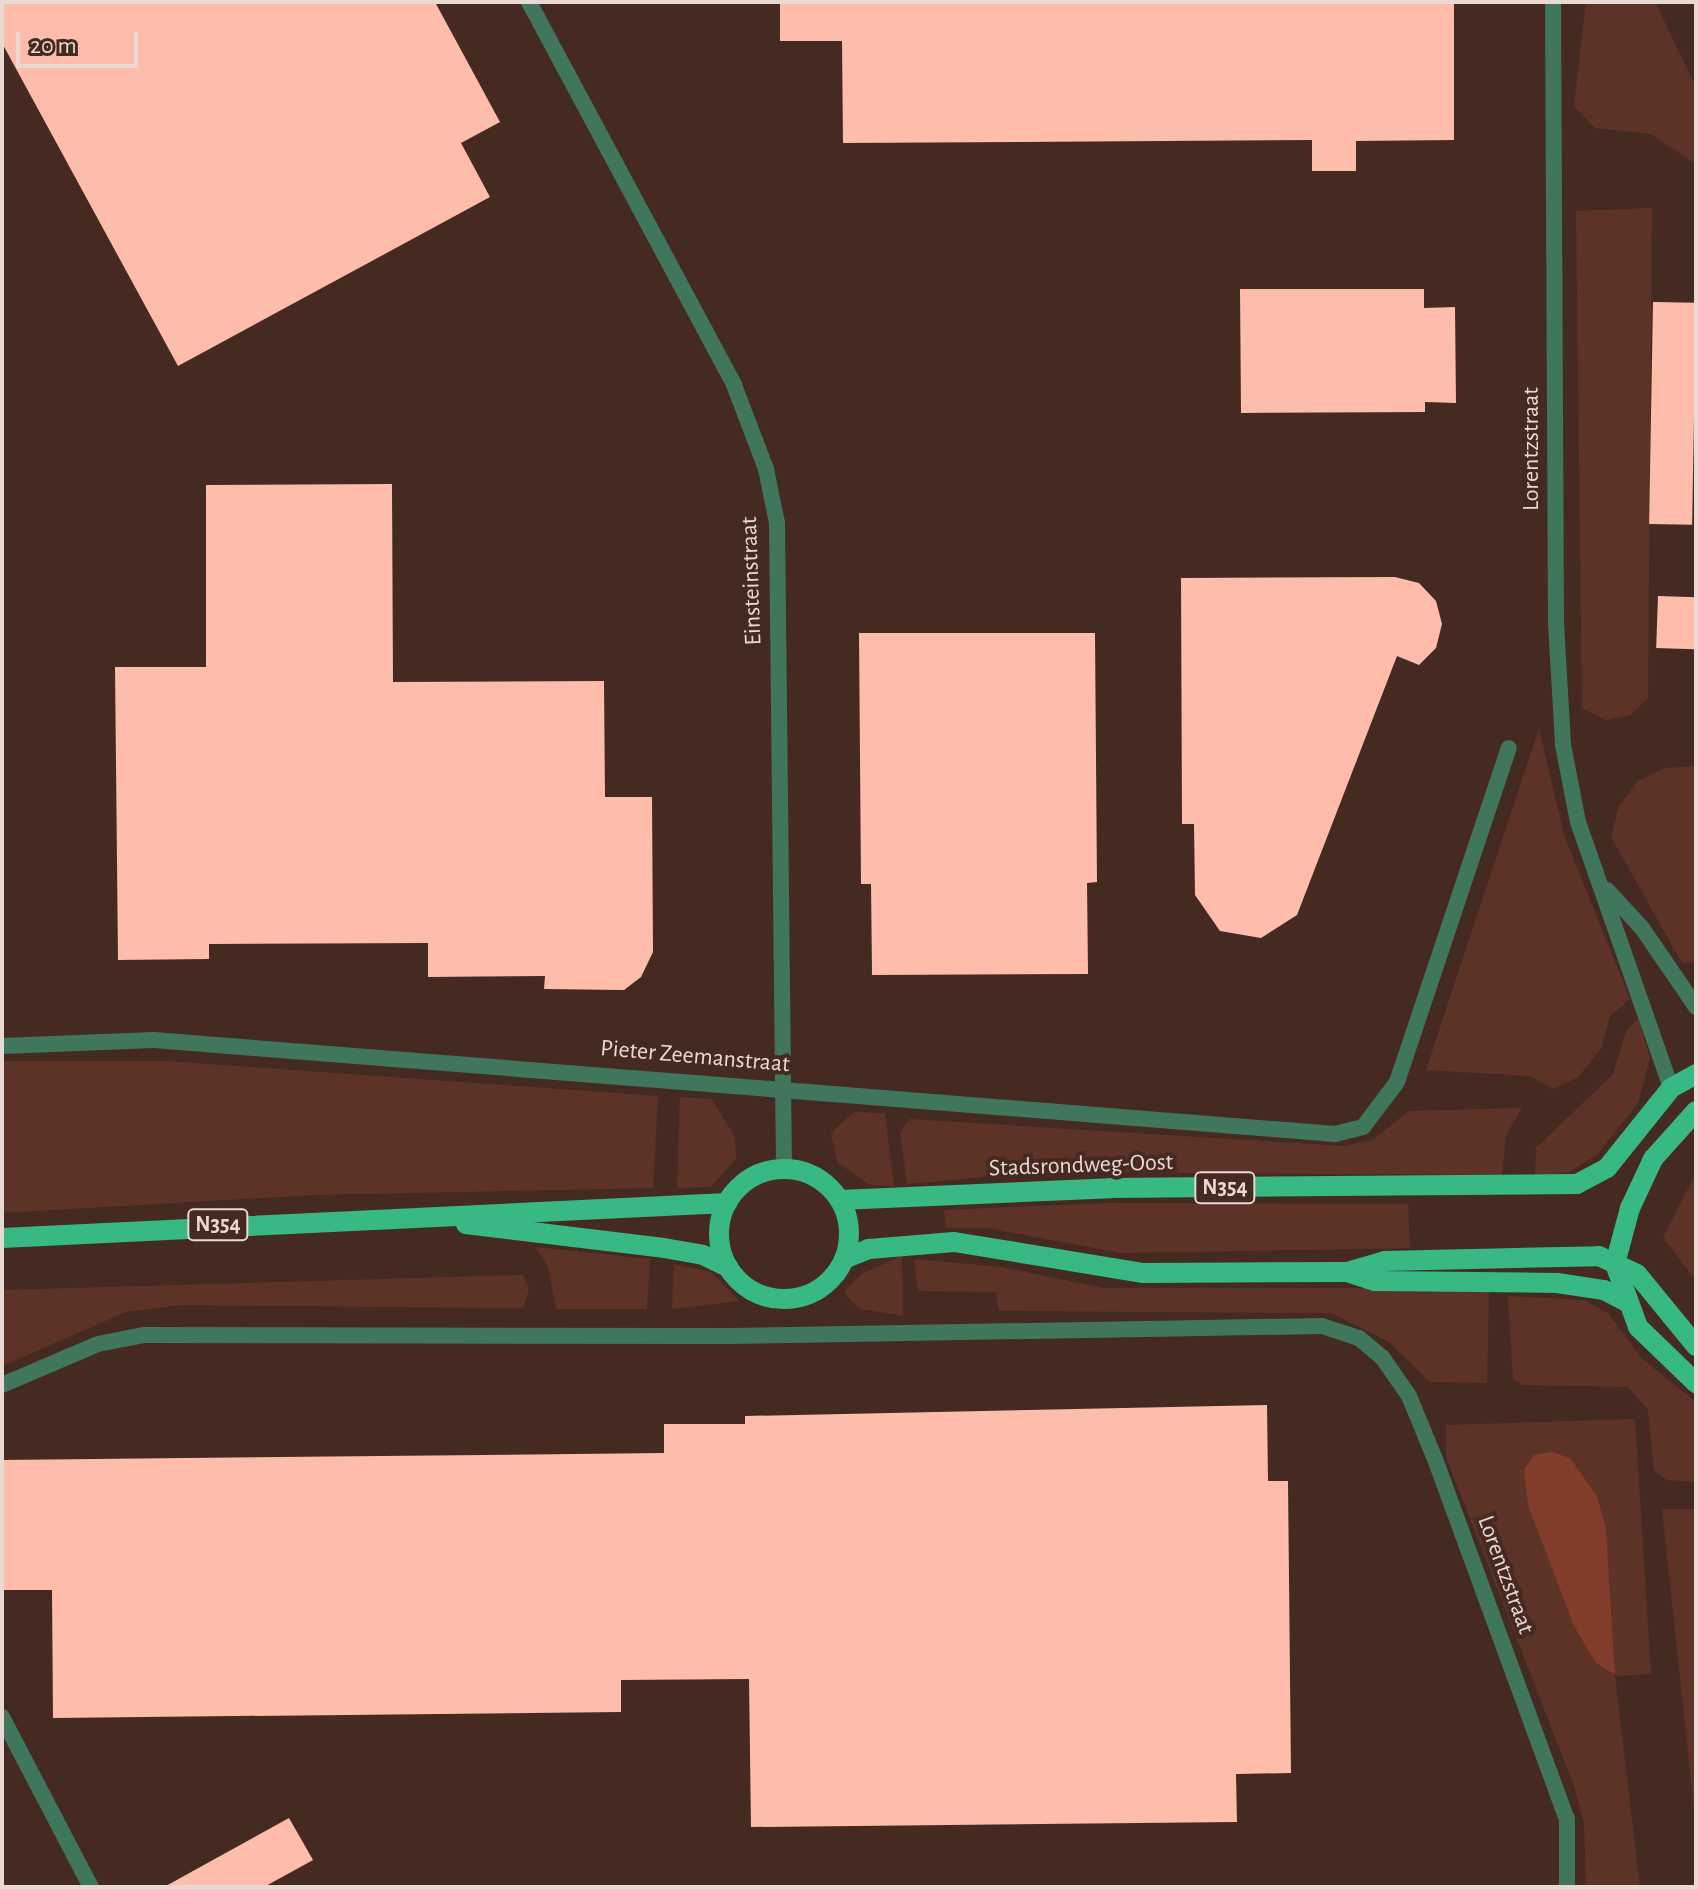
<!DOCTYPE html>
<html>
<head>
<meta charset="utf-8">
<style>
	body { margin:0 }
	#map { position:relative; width:1698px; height:1889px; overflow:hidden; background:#452a22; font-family:"Alegreya Sans",sans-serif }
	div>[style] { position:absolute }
	.green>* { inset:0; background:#5e3327 }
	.water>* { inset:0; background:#813d29 }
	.building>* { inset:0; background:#febdaa; transform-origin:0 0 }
	.minor>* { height:16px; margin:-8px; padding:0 8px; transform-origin:8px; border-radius:8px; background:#40765b }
	.tertiary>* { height:16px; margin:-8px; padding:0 8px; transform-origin:8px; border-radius:8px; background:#40765b }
	.primary>* { height:20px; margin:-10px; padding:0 10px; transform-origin:10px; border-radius:10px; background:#38b882 }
	.primary>.ring { margin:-10px; padding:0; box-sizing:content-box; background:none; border:20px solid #38b882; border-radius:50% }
	span { translate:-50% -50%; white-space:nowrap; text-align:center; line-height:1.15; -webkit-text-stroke:8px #452a22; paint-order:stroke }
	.shield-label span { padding:2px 6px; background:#452a22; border:2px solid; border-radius:6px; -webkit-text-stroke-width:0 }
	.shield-label { font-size:22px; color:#ead8d3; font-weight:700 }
	.street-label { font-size:24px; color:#ead8d3 }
	.frame { position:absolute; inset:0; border:4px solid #ead8d3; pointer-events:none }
	.scale { position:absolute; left:16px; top:32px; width:122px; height:36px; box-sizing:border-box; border:4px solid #ead8d3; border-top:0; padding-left:10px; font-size:24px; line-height:28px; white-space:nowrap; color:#ead8d3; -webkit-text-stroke:6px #452a22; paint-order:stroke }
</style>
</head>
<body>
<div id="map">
	<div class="green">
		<div style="clip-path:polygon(1586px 2px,1655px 2px,1696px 87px,1696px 164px,1651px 134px,1595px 128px,1574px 106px)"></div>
		<div style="clip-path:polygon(1652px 208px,1648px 698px,1631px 715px,1606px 720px,1582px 708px,1576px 211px)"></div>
		<div style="clip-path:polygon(1539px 728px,1564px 835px,1630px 999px,1610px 1016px,1602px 1047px,1578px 1077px,1553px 1089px,1530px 1076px,1426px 1070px)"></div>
		<div style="clip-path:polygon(1696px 766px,1696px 962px,1682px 963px,1611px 837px,1619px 806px,1638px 781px,1665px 768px)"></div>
		<div style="clip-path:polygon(1638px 1019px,1650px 1058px,1638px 1103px,1597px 1155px,1569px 1172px,1535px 1177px,1536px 1148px,1613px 1074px,1626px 1031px)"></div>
		<div style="clip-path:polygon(2px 1061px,166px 1061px,658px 1096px,653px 1188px,313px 1195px,2px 1213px)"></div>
		<div style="clip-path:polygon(680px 1097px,712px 1099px,735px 1137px,736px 1159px,711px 1187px,677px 1188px)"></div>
		<div style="clip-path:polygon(1522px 1108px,1506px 1135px,1502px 1175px,1042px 1172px,907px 1184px,900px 1133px,909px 1119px,1344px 1146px,1372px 1140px,1409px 1111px)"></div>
		<div style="clip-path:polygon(854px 1112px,885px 1113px,894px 1187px,868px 1184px,837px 1162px,831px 1133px)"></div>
		<div style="clip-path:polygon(1696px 1173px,1696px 1281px,1663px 1237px)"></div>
		<div style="clip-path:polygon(1108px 1203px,1408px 1204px,1410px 1248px,1121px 1253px,988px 1228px,946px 1228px,944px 1210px)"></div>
		<div style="clip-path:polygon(535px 1247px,650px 1259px,647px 1309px,556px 1309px,548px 1267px)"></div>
		<div style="clip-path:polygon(902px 1256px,903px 1316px,861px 1309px,851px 1301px,844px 1291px,863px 1273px)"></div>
		<div style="clip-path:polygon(914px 1259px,1002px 1267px,1103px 1288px,1489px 1288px,1487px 1383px,1430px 1382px,1389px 1342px,1331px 1313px,999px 1311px,996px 1292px,918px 1291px)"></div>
		<div style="clip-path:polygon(674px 1264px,711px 1272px,739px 1301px,672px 1309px)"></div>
		<div style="clip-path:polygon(523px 1275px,529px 1289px,523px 1308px,182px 1305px,126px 1312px,2px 1366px,2px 1290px)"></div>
		<div style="clip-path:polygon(1508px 1296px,1585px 1300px,1609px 1314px,1642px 1359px,1696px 1402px,1696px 1482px,1667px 1480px,1654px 1470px,1648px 1410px,1628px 1387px,1522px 1385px,1513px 1379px)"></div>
		<div style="clip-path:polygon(evenodd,1635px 1419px,1651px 1674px,1615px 1676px,1640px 1887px,1586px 1887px,1584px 1823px,1574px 1786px,1446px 1457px,1446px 1425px,1635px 1419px,1597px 1496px,1606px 1528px,1614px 1675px,1596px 1663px,1597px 1496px)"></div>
		<div style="clip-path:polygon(1696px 1509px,1696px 1828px,1662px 1509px)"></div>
	</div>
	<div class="water">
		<div style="clip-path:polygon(1552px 1452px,1570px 1458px,1597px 1496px,1606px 1528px,1615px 1675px,1596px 1663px,1574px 1626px,1528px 1505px,1524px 1470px,1534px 1455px)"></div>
	</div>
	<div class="building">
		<div style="clip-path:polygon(2px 2px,435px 2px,500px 122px,461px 143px,490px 197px,178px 366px,2px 43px)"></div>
		<div style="clip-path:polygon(780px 2px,1454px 2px,1454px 140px,1356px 141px,1356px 171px,1312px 171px,1312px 140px,843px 143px,842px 41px,780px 41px)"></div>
		<div style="clip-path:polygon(1240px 289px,1424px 289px,1424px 308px,1455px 307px,1456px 403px,1425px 402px,1425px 412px,1241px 413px)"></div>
		<div style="left:1653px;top:302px;width:43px;height:222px;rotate:1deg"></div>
		<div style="clip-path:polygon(392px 484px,393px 682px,604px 681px,605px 797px,652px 797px,653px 952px,641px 977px,624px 990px,544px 989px,545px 976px,428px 977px,428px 943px,209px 944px,209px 959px,118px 960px,115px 667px,206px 667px,206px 485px)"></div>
		<div style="clip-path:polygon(1395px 577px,1419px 583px,1436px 601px,1442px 624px,1436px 648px,1419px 665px,1397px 656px,1297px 915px,1261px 938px,1220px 931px,1195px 895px,1194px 824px,1182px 824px,1181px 578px)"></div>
		<div style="left:1658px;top:596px;width:38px;height:52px;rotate:2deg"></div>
		<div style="clip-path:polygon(859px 633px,1095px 633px,1097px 882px,1087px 883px,1088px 974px,872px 975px,871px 884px,861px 884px)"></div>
		<div style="clip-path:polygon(1267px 1405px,1268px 1481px,1288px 1481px,1291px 1773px,1236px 1774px,1237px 1822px,751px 1827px,749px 1679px,621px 1680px,621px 1712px,53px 1718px,52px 1590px,2px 1590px,2px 1460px,664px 1453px,664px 1424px,745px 1424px,745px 1416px)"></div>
		<div style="clip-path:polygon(289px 1818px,313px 1860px,264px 1887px,164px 1887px)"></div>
	</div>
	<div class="minor">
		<div style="left:529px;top:2px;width:434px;rotate:61.8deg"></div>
		<div style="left:734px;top:385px;width:90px;rotate:69.1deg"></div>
		<div style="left:766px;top:469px;width:55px;rotate:78.5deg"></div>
		<div style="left:777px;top:523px;width:646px;rotate:89.38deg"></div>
		<div style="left:2px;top:1046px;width:152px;rotate:-2.3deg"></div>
		<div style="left:154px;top:1040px;width:1185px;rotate:4.55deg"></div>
		<div style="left:1335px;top:1134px;width:29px;rotate:-14deg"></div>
		<div style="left:1363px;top:1127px;width:56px;rotate:-52.9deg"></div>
		<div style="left:1397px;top:1082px;width:352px;rotate:-71.5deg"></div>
		<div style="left:2px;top:1385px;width:104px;rotate:-23.1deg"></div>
		<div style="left:98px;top:1344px;width:47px;rotate:-11.1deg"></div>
		<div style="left:144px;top:1335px;width:583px;rotate:0.1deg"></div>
		<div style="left:727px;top:1336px;width:595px;rotate:-0.96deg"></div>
		<div style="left:1322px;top:1326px;width:39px;rotate:18deg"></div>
		<div style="left:1359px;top:1338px;width:30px;rotate:40deg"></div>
		<div style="left:1382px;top:1357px;width:47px;rotate:55.3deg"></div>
		<div style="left:1409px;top:1396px;width:68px;rotate:67.6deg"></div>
		<div style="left:1435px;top:1459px;width:383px;rotate:69.9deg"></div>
		<div style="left:1567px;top:1819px;width:68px;rotate:90deg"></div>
		<div style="left:2px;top:1717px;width:192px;rotate:62.4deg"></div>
	</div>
	<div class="tertiary">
		<div style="left:1553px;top:2px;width:621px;rotate:89.72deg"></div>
		<div style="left:1556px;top:623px;width:122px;rotate:86.7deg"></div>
		<div style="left:1563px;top:745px;width:78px;rotate:79deg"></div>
		<div style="left:1578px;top:822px;width:282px;rotate:70.7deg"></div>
		<div style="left:1607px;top:890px;width:52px;rotate:47.4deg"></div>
		<div style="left:1642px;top:928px;width:96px;rotate:55.6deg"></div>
	</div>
	<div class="primary">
		<div style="left:1696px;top:1111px;width:64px;rotate:131.9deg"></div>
		<div style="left:1653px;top:1159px;width:54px;rotate:115.1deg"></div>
		<div style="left:1630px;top:1208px;width:58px;rotate:105deg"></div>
		<div style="left:1615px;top:1264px;width:67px;rotate:69.9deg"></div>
		<div style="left:1638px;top:1327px;width:81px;rotate:44deg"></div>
		<div class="ring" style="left:719px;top:1169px;width:110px;height:110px"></div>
		<div style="left:840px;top:1200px;width:271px;rotate:-2.5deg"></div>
		<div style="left:1111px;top:1188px;width:466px;rotate:-0.5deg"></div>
		<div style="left:1577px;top:1184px;width:34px;rotate:-28deg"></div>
		<div style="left:1607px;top:1168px;width:102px;rotate:-51.3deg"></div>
		<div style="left:1671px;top:1088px;width:29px;rotate:-29deg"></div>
		<div style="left:466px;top:1224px;width:199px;rotate:6.9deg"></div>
		<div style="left:664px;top:1248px;width:40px;rotate:10deg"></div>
		<div style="left:703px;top:1255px;width:28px;rotate:26deg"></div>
		<div style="left:2px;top:1238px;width:726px;rotate:-2.76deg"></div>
		<div style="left:844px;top:1259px;width:27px;rotate:-22deg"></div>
		<div style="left:869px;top:1249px;width:85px;rotate:-4.7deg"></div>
		<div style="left:954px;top:1242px;width:192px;rotate:9.3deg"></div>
		<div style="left:1143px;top:1273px;width:204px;rotate:-0.3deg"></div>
		<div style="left:1347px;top:1272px;width:40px;rotate:-16deg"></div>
		<div style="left:1385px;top:1261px;width:214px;rotate:-1.3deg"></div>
		<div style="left:1599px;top:1256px;width:42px;rotate:25.3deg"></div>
		<div style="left:1637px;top:1274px;width:93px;rotate:50.7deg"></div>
		<div style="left:1347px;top:1272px;width:29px;rotate:18deg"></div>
		<div style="left:1375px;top:1281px;width:182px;rotate:0.6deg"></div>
		<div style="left:1557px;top:1283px;width:48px;rotate:8.5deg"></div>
		<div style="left:1604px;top:1290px;width:24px;rotate:28deg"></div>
	</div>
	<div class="shield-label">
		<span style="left:1225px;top:1188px">N354</span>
		<span style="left:218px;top:1225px">N354</span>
	</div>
	<div class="street-label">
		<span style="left:1532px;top:449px;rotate:-90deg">Lorentzstraat</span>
		<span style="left:752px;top:581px;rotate:-92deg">Einsteinstraat</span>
		<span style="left:695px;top:1057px;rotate:5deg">Pieter Zeemanstraat</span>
		<span style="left:1081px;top:1166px;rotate:-2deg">Stadsrondweg-Oost</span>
		<span style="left:1505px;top:1575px;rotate:70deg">Lorentzstraat</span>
	</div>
	<div class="frame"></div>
	<div class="scale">20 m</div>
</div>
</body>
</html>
